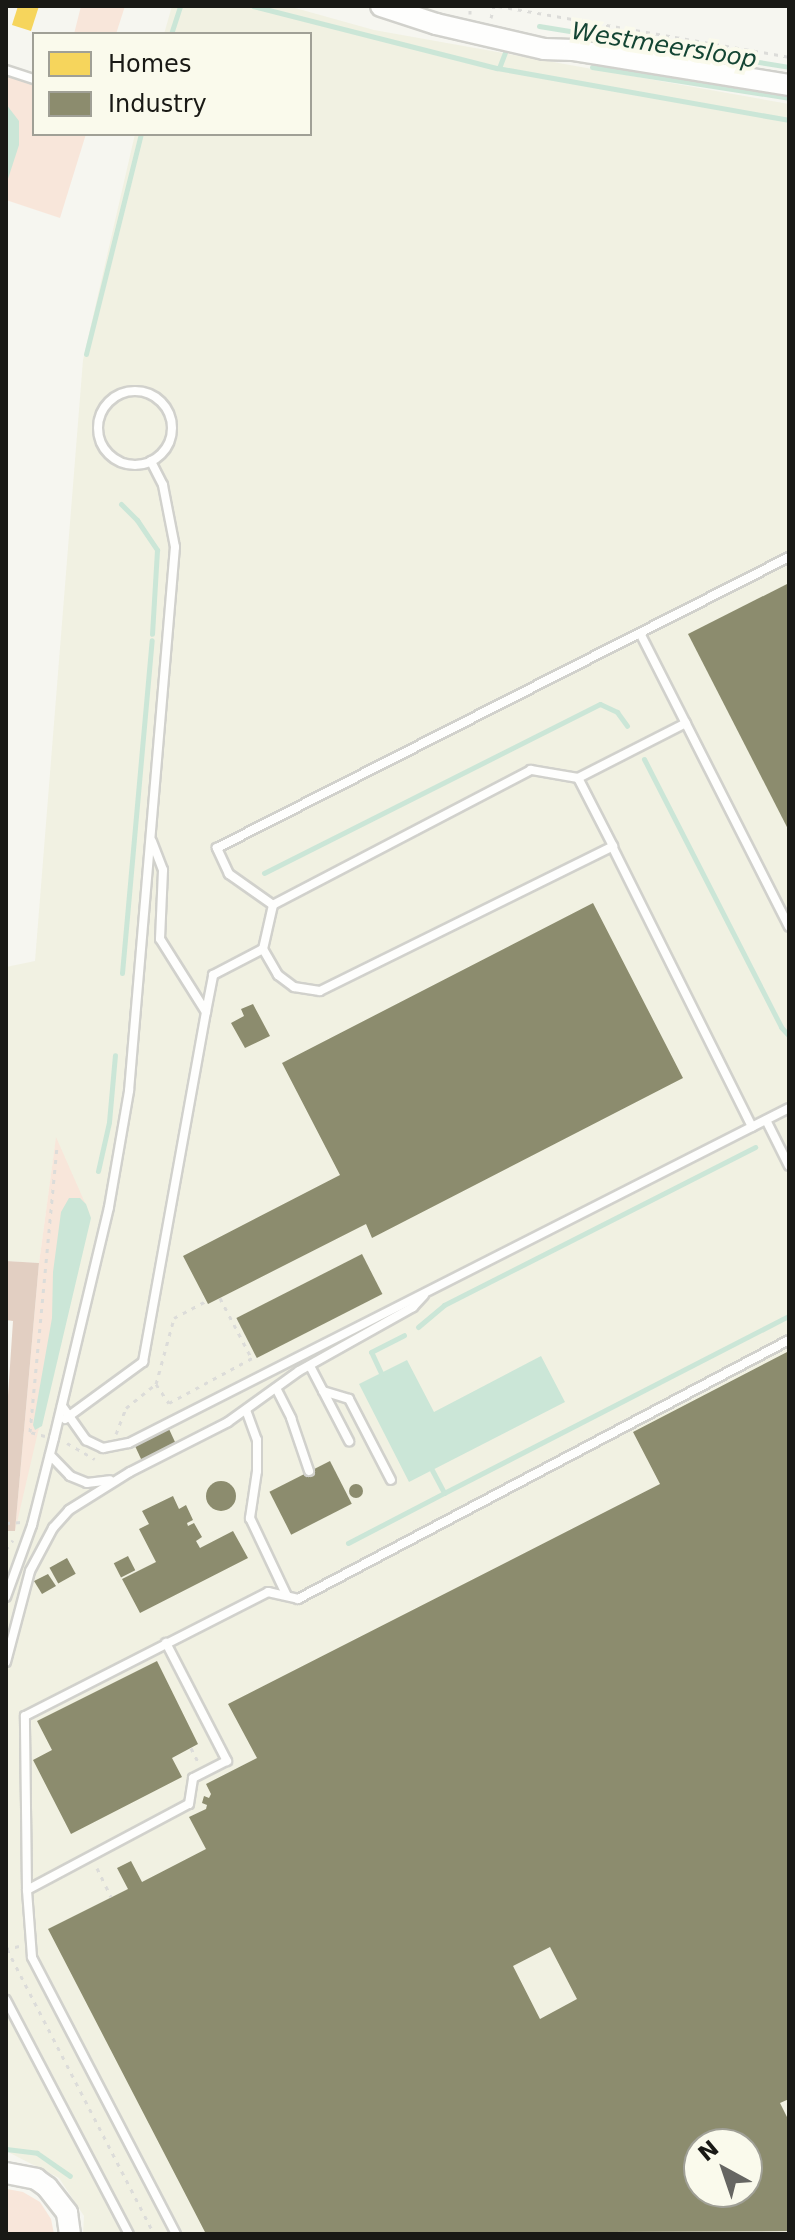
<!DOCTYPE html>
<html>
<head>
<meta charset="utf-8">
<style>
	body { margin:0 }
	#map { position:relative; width:795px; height:2240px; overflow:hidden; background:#f6f6f0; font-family:"DejaVu Sans",sans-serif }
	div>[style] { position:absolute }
	.built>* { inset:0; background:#f1f1e2 }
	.green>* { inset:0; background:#f8e6da }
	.forest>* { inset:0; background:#e2cfc2 }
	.water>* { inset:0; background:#cbe6d7 }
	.homes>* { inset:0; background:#f6d55c }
	.industry>* { inset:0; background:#8c8c6e; transform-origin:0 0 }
	.round { border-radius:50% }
	.stream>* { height:5px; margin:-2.5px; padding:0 2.5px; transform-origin:2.5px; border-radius:2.5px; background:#cbe6d7 }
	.path>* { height:3px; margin-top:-1.5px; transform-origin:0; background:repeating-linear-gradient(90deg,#dcdcd9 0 4px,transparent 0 10px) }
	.roads { filter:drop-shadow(2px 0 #d1d1cc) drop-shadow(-2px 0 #d1d1cc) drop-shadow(0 2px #d1d1cc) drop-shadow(0 -2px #d1d1cc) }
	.service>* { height:8px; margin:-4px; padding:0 4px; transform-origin:4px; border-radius:4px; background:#fefefd }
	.service>.ring { margin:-4px; padding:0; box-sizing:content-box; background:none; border:8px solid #fefefd; border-radius:50% }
	.tertiary>* { height:20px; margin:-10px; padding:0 10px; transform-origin:10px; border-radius:10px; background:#fefefd }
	span { translate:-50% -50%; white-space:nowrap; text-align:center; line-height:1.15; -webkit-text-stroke:8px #fafaec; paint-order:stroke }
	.water-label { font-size:24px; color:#144533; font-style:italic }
	.frame { position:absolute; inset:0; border:8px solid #191915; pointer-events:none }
	.legend { position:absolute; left:32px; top:32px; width:280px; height:104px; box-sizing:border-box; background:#fafaec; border:2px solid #a0a096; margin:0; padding:10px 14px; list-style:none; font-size:24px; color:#191915 }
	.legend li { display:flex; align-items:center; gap:16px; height:40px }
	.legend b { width:40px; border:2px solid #a0a096 }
	.north { position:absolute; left:683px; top:2128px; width:80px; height:80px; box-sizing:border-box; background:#fafaec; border:2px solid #a0a096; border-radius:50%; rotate:320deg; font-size:22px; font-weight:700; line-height:32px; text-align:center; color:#191915 }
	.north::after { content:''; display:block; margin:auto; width:28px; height:36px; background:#666662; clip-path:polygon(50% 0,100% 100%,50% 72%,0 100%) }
</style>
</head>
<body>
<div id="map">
	<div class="built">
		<div style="clip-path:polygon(evenodd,172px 6px,288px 6px,374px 30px,789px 104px,789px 2234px,83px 2234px,84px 2216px,59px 2178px,6px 2151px,6px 1531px,15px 1530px,56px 1138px,39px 1263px,6px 1261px,6px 967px,35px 961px,83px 360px,135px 134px,310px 134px,310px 34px,164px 34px,172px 6px,699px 2144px,747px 2144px,747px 2192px,699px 2192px,699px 2144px)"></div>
	</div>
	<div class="green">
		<div style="clip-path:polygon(81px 6px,125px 6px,116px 34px,74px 34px)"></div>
		<div style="clip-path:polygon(6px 69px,34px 77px,34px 134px,86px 134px,60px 218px,6px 200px)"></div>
		<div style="clip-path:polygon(56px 1137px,89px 1212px,15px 1531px,39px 1263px)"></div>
		<div style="clip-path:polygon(7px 2189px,23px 2192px,40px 2202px,51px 2219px,54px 2234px,6px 2234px)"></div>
	</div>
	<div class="forest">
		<div style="clip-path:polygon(6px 1261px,39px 1263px,15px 1531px,6px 1531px,6px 1426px,13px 1321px,6px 1320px)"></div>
	</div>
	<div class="water">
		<div style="clip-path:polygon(6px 104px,19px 121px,19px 145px,6px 185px)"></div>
		<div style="clip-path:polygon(69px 1198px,80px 1198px,86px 1204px,91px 1218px,42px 1426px,35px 1430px,33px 1425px,52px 1318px,53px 1272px,61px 1212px)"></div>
		<div style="clip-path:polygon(541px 1356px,565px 1402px,409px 1482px,359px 1384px,407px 1360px,434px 1412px)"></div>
	</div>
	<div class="homes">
		<div style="clip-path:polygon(18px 6px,39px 6px,31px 31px,12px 25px)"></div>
	</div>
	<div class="industry">
		<div style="clip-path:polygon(789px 583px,789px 831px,688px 634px)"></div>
		<div style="clip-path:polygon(593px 903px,683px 1078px,372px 1238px,366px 1224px,208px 1304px,183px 1256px,340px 1175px,282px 1063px)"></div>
		<div style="clip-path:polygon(253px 1004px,270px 1036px,245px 1048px,231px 1023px,244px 1016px,241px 1009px)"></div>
		<div style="left:362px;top:1254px;width:45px;height:141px;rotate:63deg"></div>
		<div style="clip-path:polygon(evenodd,789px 1351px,789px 2099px,780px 2103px,789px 2121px,789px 2231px,206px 2234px,48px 1929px,128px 1889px,117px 1868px,131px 1861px,142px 1882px,206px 1849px,189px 1817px,206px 1809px,207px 1805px,202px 1803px,204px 1796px,209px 1798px,211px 1794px,206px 1784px,257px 1758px,228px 1704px,660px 1484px,633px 1432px,789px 1351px,550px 1947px,577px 1999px,540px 2019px,513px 1966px,550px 1947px,789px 1351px,699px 2144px,747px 2144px,747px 2192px,699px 2192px,699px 2144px)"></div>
		<div style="left:169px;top:1429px;width:17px;height:38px;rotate:65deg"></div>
		<div style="left:330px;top:1461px;width:48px;height:68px;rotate:63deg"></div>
		<div class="round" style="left:206px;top:1481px;width:30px;height:30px"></div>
		<div class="round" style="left:349px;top:1484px;width:14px;height:14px"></div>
		<div style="clip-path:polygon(173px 1496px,179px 1509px,186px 1505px,193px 1520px,187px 1523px,188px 1526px,194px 1523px,202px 1537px,196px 1541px,200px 1548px,233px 1531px,248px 1558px,140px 1613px,122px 1579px,156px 1562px,139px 1529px,149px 1524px,142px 1511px)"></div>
		<div style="left:128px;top:1556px;width:16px;height:16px;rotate:63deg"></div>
		<div style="left:67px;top:1558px;width:18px;height:20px;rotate:61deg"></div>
		<div style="clip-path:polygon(48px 1574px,56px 1586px,42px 1594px,34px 1581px)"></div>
		<div style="clip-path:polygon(157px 1661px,198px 1744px,172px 1758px,182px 1777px,71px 1834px,33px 1760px,52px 1750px,37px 1721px)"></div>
	</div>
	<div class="stream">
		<div style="left:253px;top:6px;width:252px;rotate:14.3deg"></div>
		<div style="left:497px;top:68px;width:297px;rotate:10.1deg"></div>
		<div style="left:539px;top:26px;width:253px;rotate:9.3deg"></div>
		<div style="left:171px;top:34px;width:29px;rotate:-72deg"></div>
		<div style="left:592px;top:67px;width:199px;rotate:8.9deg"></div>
		<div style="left:499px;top:68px;width:17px;rotate:-69deg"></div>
		<div style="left:86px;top:354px;width:227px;rotate:-76deg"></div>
		<div style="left:121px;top:504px;width:23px;rotate:45deg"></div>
		<div style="left:137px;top:520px;width:36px;rotate:56deg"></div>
		<div style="left:157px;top:550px;width:84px;rotate:93.4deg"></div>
		<div style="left:644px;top:759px;width:301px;rotate:62.9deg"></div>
		<div style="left:781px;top:1027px;width:12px;rotate:48deg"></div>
		<div style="left:264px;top:873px;width:376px;rotate:-26.7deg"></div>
		<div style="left:600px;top:704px;width:19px;rotate:25deg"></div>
		<div style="left:617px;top:712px;width:17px;rotate:54deg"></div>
		<div style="left:122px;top:973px;width:334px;rotate:-84.9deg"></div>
		<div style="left:98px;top:1171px;width:50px;rotate:-77.3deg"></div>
		<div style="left:109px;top:1122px;width:67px;rotate:-84.9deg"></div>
		<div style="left:418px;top:1327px;width:34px;rotate:-40deg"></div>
		<div style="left:444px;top:1305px;width:349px;rotate:-26.9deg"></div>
		<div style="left:381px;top:1373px;width:23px;rotate:-115deg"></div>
		<div style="left:371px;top:1352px;width:37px;rotate:-27deg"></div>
		<div style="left:432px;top:1470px;width:26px;rotate:62deg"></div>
		<div style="left:444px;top:1493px;width:388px;rotate:-27.2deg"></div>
		<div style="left:348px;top:1543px;width:108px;rotate:-27.5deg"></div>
		<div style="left:6px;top:2149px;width:31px;rotate:7deg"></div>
		<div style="left:37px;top:2153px;width:40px;rotate:34.9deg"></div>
	</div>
	<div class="path">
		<div style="left:498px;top:6px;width:295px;rotate:9.9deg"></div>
		<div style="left:470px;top:14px;width:8px;rotate:-90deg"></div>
		<div style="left:491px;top:18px;width:12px;rotate:-76deg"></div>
		<div style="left:220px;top:1298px;width:69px;rotate:62.3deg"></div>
		<div style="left:156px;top:1384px;width:23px;rotate:56deg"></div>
		<div style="left:169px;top:1403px;width:99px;rotate:-28.4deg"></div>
		<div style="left:116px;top:1434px;width:28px;rotate:-69deg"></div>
		<div style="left:126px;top:1408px;width:38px;rotate:-39deg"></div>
		<div style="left:156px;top:1384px;width:68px;rotate:-74.7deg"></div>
		<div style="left:174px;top:1318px;width:36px;rotate:-28deg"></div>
		<div style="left:45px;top:1436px;width:16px;rotate:-165deg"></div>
		<div style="left:30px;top:1432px;width:289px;rotate:-84.6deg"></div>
		<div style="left:67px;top:1443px;width:32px;rotate:30deg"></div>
		<div style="left:6px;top:1523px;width:16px;rotate:-4deg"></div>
		<div style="left:6px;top:1550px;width:12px;rotate:-55deg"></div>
		<div style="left:191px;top:1748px;width:16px;rotate:63deg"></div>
		<div style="left:97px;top:1868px;width:32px;rotate:64deg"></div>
		<div style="left:19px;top:1946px;width:12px;rotate:166deg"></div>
		<div style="left:7px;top:1949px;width:321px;rotate:62.7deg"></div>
	</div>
	<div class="roads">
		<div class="service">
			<div style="left:6px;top:70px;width:29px;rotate:18deg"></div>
			<div class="ring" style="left:98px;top:391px;width:66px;height:66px"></div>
			<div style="left:641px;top:635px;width:327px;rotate:63.1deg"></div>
			<div style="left:578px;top:778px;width:121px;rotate:-27deg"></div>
			<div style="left:612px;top:846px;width:314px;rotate:63.5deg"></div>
			<div style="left:273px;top:905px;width:54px;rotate:-144.8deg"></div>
			<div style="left:229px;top:874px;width:29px;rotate:-115deg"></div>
			<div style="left:217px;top:848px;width:642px;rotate:-26.96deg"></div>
			<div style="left:206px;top:1012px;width:38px;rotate:-79deg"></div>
			<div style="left:213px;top:975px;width:56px;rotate:-27.5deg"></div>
			<div style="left:263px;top:949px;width:30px;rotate:60deg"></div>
			<div style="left:278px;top:975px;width:20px;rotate:37deg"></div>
			<div style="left:294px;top:987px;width:26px;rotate:9deg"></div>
			<div style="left:320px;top:991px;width:327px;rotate:-26.3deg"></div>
			<div style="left:613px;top:846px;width:76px;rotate:-117.2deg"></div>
			<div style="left:578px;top:778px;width:48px;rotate:-170.3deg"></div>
			<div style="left:531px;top:770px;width:291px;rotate:152.4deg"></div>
			<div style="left:273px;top:905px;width:45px;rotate:102.8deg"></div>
			<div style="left:766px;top:1120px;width:51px;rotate:63.4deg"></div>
			<div style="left:310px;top:1366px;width:85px;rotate:62.5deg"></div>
			<div style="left:276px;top:1388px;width:34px;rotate:63deg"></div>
			<div style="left:291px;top:1418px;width:56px;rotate:71.2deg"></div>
			<div style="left:323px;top:1391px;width:27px;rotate:17deg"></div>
			<div style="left:349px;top:1399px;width:91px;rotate:62.6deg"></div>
			<div style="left:62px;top:1406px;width:42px;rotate:54.8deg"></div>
			<div style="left:86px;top:1440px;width:19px;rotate:25deg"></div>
			<div style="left:103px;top:1448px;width:26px;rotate:-11deg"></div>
			<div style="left:129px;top:1443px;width:740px;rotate:-26.91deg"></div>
			<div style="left:246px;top:1410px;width:32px;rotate:70deg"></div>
			<div style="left:257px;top:1440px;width:31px;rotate:90deg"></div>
			<div style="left:257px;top:1471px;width:48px;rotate:98.5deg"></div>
			<div style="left:250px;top:1518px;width:86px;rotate:64.6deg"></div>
			<div style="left:65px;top:1419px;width:97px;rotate:-36.2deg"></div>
			<div style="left:143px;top:1362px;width:356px;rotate:-79.8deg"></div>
			<div style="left:206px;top:1012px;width:86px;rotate:-122.2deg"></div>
			<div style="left:160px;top:939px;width:69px;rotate:-87.5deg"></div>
			<div style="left:163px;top:870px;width:31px;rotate:-111deg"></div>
			<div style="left:50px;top:1455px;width:29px;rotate:46deg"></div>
			<div style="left:70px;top:1476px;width:18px;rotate:22deg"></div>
			<div style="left:87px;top:1483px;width:23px;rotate:-7deg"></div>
			<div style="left:6px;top:1597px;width:77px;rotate:-70.1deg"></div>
			<div style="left:32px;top:1525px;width:90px;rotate:-75.8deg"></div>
			<div style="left:54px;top:1438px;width:237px;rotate:-76.6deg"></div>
			<div style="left:109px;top:1207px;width:118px;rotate:-80.2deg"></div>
			<div style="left:129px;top:1091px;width:546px;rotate:-85.17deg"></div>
			<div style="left:175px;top:547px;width:63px;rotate:-101deg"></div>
			<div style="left:163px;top:485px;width:27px;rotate:-117deg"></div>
			<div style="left:6px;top:1662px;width:94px;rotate:-75.2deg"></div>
			<div style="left:30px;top:1571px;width:49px;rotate:-61.9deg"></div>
			<div style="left:53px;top:1528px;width:24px;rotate:-48deg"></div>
			<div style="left:69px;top:1510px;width:72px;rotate:-31.9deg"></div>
			<div style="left:130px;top:1472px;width:110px;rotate:-27deg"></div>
			<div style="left:228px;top:1422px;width:87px;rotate:-35.7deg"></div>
			<div style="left:299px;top:1371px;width:131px;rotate:-29.3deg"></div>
			<div style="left:413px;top:1307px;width:16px;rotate:-47deg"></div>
			<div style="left:27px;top:1890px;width:183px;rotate:-28deg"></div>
			<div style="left:189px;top:1804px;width:26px;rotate:-81deg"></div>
			<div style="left:193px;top:1778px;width:38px;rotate:-27deg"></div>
			<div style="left:227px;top:1761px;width:133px;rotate:-117.3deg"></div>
			<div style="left:6px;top:2000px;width:264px;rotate:62.3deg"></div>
			<div style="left:176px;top:2234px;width:312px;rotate:-117.5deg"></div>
			<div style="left:32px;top:1957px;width:67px;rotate:-94.3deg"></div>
			<div style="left:27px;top:1890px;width:174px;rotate:-90.7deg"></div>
			<div style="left:25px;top:1716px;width:273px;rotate:-27deg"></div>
			<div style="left:268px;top:1592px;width:31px;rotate:13deg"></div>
			<div style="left:298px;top:1599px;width:555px;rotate:-27.81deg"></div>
		</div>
		<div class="tertiary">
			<div style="left:381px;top:6px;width:58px;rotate:18.1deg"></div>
			<div style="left:436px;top:24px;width:111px;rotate:13deg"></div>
			<div style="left:544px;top:49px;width:29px;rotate:2deg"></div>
			<div style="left:573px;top:50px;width:219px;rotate:9.2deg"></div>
			<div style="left:6px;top:2173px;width:31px;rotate:11deg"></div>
			<div style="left:36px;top:2179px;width:14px;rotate:36deg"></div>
			<div style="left:47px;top:2187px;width:33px;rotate:52deg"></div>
			<div style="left:67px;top:2213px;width:21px;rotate:82deg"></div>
		</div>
	</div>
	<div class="water-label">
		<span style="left:664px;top:46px;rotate:9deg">Westmeersloop</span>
	</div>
	<div class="frame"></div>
	<ul class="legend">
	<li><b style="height:22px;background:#f6d55c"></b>Homes</li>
	<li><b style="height:22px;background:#8c8c6e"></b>Industry</li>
	</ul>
	<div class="north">N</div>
</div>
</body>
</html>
